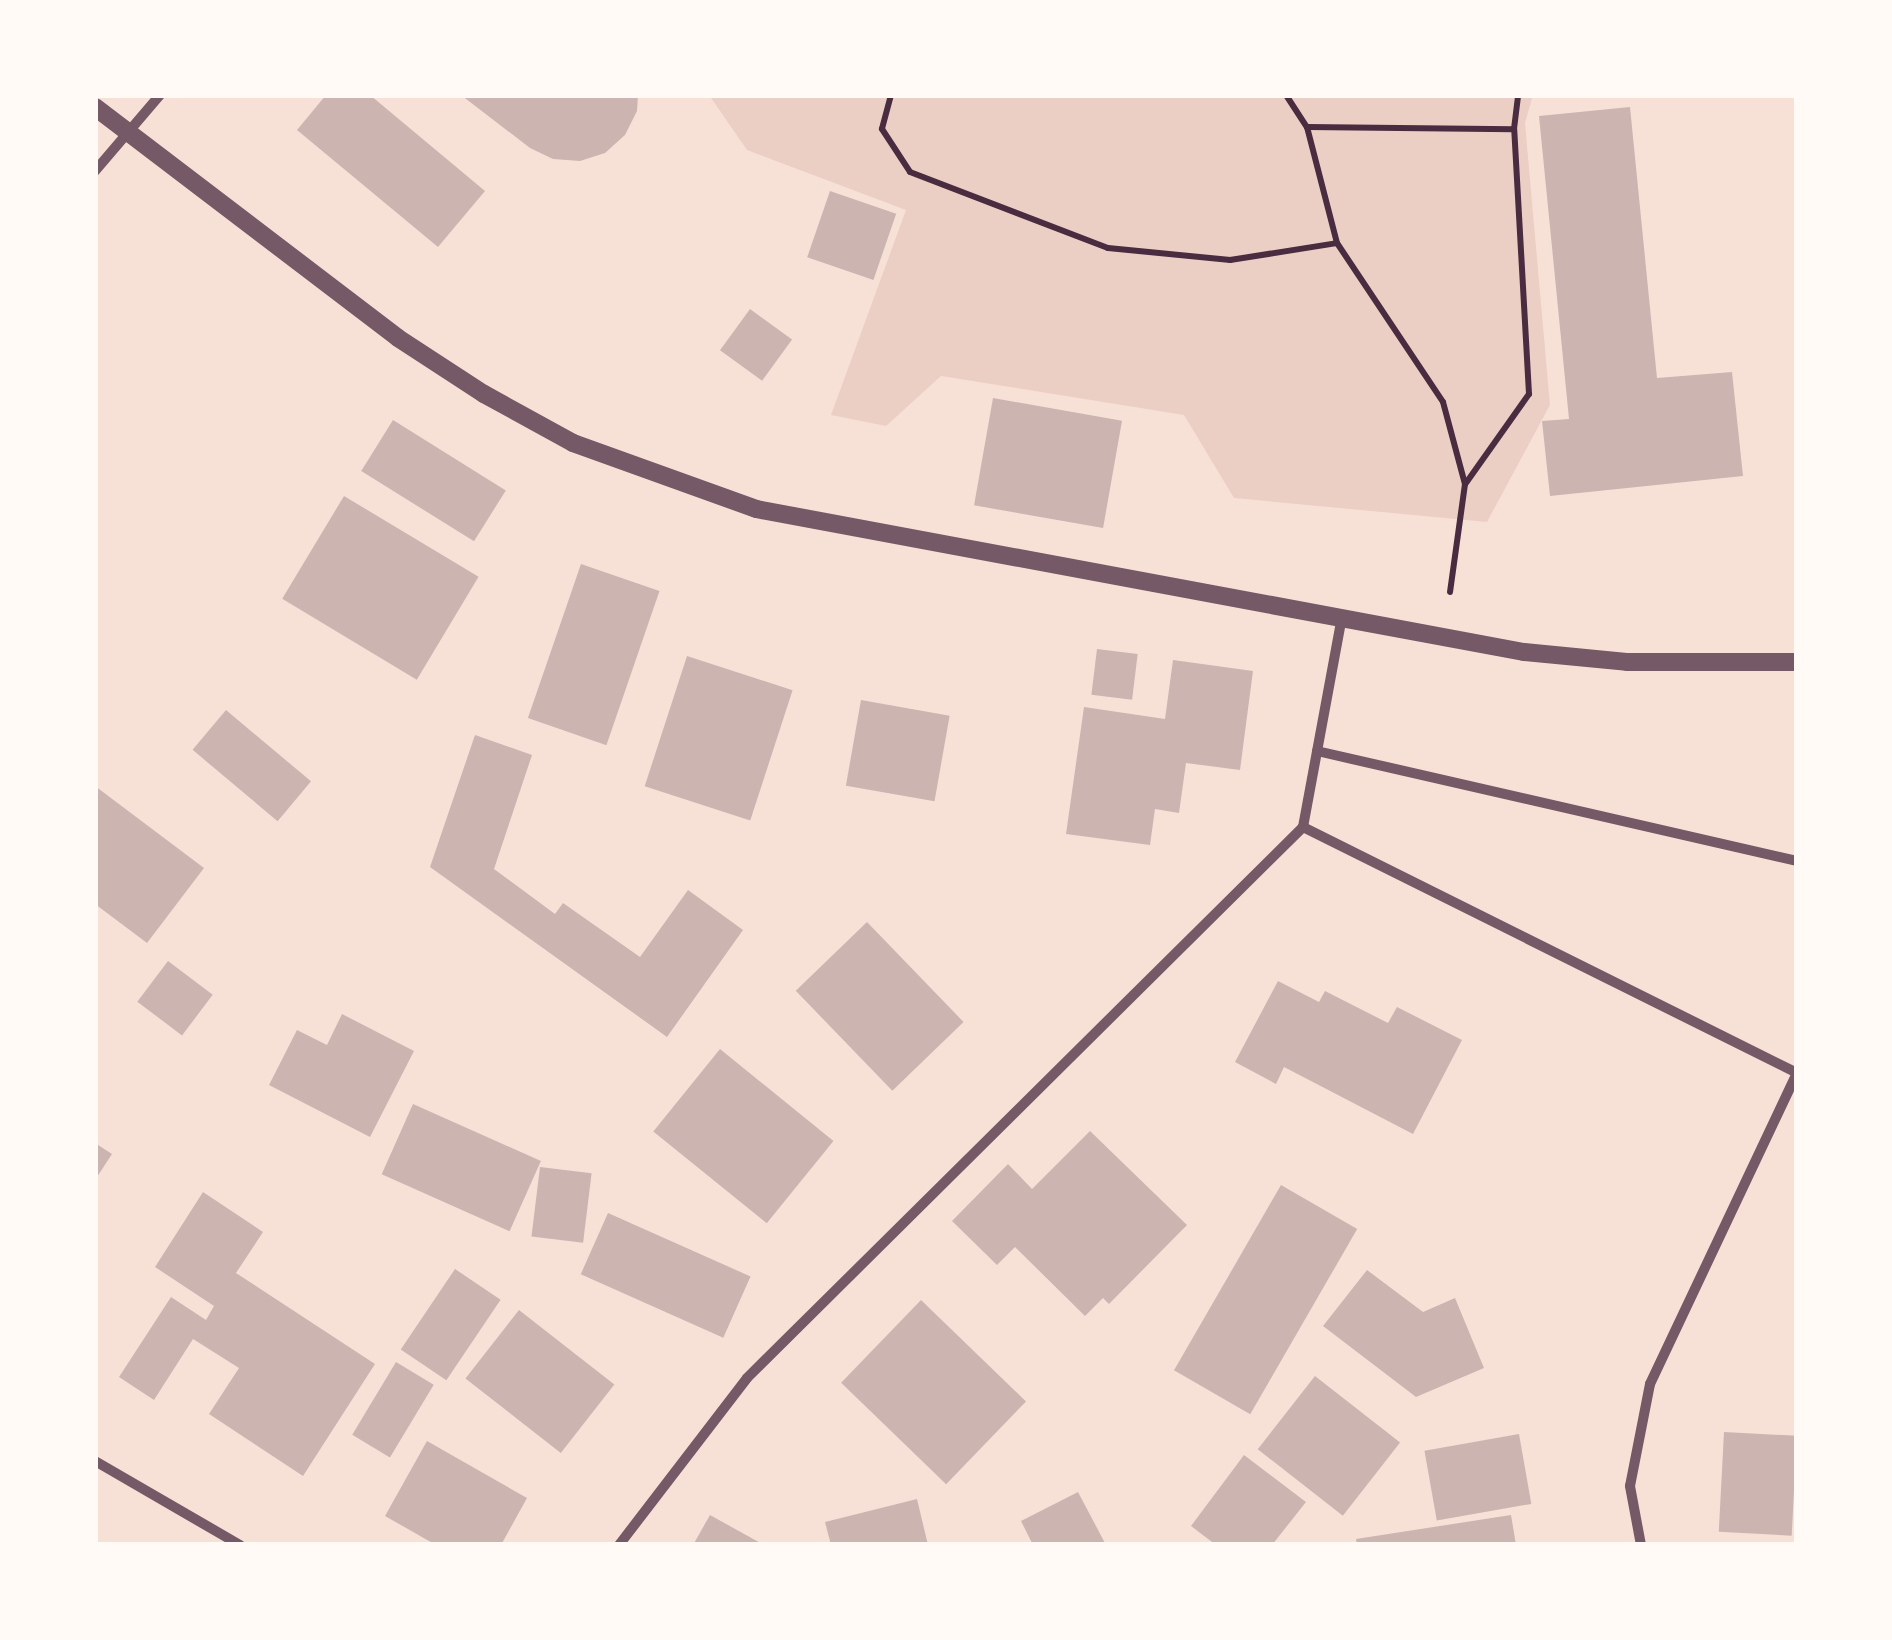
<!DOCTYPE html>
<html>
<head>
<meta charset="utf-8">
<style>
	body { margin:0 }
	#map { position:relative; width:1892px; height:1640px; overflow:hidden; background:#f7e1d7; font-family:Raleway,sans-serif }
	div>[style] { position:absolute }
	.green>* { inset:0; background:#ebcfc5 }
	.building>* { inset:0; background:#ccb4b1; transform-origin:0 0 }
	.path>* { height:6px; margin:-3px; padding:0 3px; transform-origin:3px; border-radius:3px; background:#4a2c40 }
	.minor>* { height:10px; margin:-5px; padding:0 5px; transform-origin:5px; border-radius:5px; background:#755966 }
	.tertiary>* { height:18px; margin:-9px; padding:0 9px; transform-origin:9px; border-radius:9px; background:#755966 }
	span { translate:-50% -50%; white-space:nowrap; text-align:center; line-height:1.15; -webkit-text-stroke:8px #fffaf5; paint-order:stroke }
	.frame { position:absolute; inset:0; border:98px solid #fffaf5; pointer-events:none }
</style>
</head>
<body>
<div id="map">
	<div class="green">
		<div style="clip-path:polygon(709px 95px,1533px 95px,1525px 123px,1550px 405px,1487px 522px,1234px 498px,1184px 415px,941px 376px,886px 426px,831px 415px,906px 210px,747px 150px)"></div>
	</div>
	<div class="building">
		<div style="clip-path:polygon(326px 95px,370px 95px,485px 191px,438px 247px,297px 130px)"></div>
		<div style="clip-path:polygon(461px 95px,638px 95px,637px 111px,625px 135px,605px 153px,580px 161px,553px 159px,530px 148px)"></div>
		<div style="clip-path:polygon(1630px 107px,1657px 378px,1732px 372px,1743px 476px,1550px 496px,1542px 421px,1569px 419px,1539px 116px)"></div>
		<div style="left:830px;top:191px;width:70px;height:70px;rotate:19deg"></div>
		<div style="left:750px;top:309px;width:52px;height:51px;rotate:36deg"></div>
		<div style="left:993px;top:398px;width:131px;height:109px;rotate:10deg"></div>
		<div style="left:393px;top:420px;width:133px;height:60px;rotate:32deg"></div>
		<div style="left:344px;top:496px;width:157px;height:120px;rotate:31deg"></div>
		<div style="left:581px;top:564px;width:83px;height:163px;rotate:19deg"></div>
		<div style="left:1097px;top:649px;width:41px;height:46px;rotate:7deg"></div>
		<div style="left:687px;top:656px;width:111px;height:137px;rotate:18deg"></div>
		<div style="clip-path:polygon(1173px 660px,1253px 671px,1240px 770px,1186px 763px,1179px 813px,1155px 809px,1150px 845px,1066px 834px,1084px 707px,1165px 719px)"></div>
		<div style="left:861px;top:700px;width:90px;height:87px;rotate:10deg"></div>
		<div style="left:226px;top:710px;width:111px;height:52px;rotate:40deg"></div>
		<div style="clip-path:polygon(475px 735px,532px 755px,494px 869px,555px 914px,563px 903px,640px 957px,688px 890px,743px 930px,667px 1037px,430px 867px)"></div>
		<div style="clip-path:polygon(95px 786px,204px 868px,147px 943px,95px 904px)"></div>
		<div style="left:867px;top:922px;width:139px;height:99px;rotate:46deg"></div>
		<div style="left:168px;top:961px;width:56px;height:51px;rotate:37deg"></div>
		<div style="clip-path:polygon(1278px 981px,1319px 1002px,1325px 991px,1388px 1023px,1397px 1007px,1462px 1040px,1413px 1134px,1284px 1067px,1276px 1084px,1235px 1062px)"></div>
		<div style="clip-path:polygon(342px 1014px,414px 1051px,370px 1137px,269px 1085px,297px 1030px,327px 1045px)"></div>
		<div style="left:720px;top:1049px;width:146px;height:106px;rotate:39deg"></div>
		<div style="left:413px;top:1104px;width:140px;height:77px;rotate:24deg"></div>
		<div style="clip-path:polygon(1090px 1131px,1187px 1225px,1109px 1304px,1103px 1298px,1085px 1316px,1015px 1247px,997px 1265px,952px 1221px,1008px 1164px,1032px 1189px)"></div>
		<div style="clip-path:polygon(95px 1143px,112px 1154px,95px 1180px)"></div>
		<div style="left:540px;top:1167px;width:52px;height:70px;rotate:7deg"></div>
		<div style="left:1281px;top:1185px;width:88px;height:214px;rotate:30deg"></div>
		<div style="clip-path:polygon(203px 1192px,263px 1232px,236px 1273px,375px 1364px,303px 1476px,209px 1414px,239px 1368px,193px 1339px,154px 1400px,119px 1377px,171px 1297px,206px 1320px,214px 1306px,155px 1267px)"></div>
		<div style="left:608px;top:1213px;width:156px;height:67px;rotate:24deg"></div>
		<div style="left:455px;top:1269px;width:55px;height:97px;rotate:34deg"></div>
		<div style="clip-path:polygon(1367px 1270px,1423px 1312px,1455px 1298px,1484px 1368px,1416px 1397px,1323px 1326px)"></div>
		<div style="left:921px;top:1300px;width:146px;height:115px;rotate:44deg"></div>
		<div style="left:519px;top:1310px;width:121px;height:87px;rotate:38deg"></div>
		<div style="left:396px;top:1362px;width:44px;height:85px;rotate:31deg"></div>
		<div style="left:1315px;top:1376px;width:108px;height:93px;rotate:38deg"></div>
		<div style="left:1724px;top:1432px;width:73px;height:100px;rotate:3deg"></div>
		<div style="left:1519px;top:1434px;width:71px;height:96px;rotate:80deg"></div>
		<div style="clip-path:polygon(427px 1441px,527px 1498px,501px 1545px,436px 1545px,385px 1516px)"></div>
		<div style="clip-path:polygon(1244px 1455px,1306px 1502px,1272px 1545px,1216px 1545px,1191px 1526px)"></div>
		<div style="clip-path:polygon(1078px 1492px,1106px 1545px,1033px 1545px,1021px 1521px)"></div>
		<div style="clip-path:polygon(917px 1499px,928px 1545px,831px 1545px,825px 1522px)"></div>
		<div style="clip-path:polygon(710px 1515px,764px 1545px,693px 1545px)"></div>
		<div style="clip-path:polygon(1511px 1515px,1516px 1545px,1357px 1545px,1356px 1539px)"></div>
	</div>
	<div class="path">
		<div style="left:891px;top:95px;width:35px;rotate:105deg"></div>
		<div style="left:882px;top:129px;width:51px;rotate:56.9deg"></div>
		<div style="left:910px;top:172px;width:212px;rotate:21deg"></div>
		<div style="left:1108px;top:248px;width:123px;rotate:5.6deg"></div>
		<div style="left:1230px;top:260px;width:108px;rotate:-9deg"></div>
		<div style="left:1286px;top:95px;width:38px;rotate:57deg"></div>
		<div style="left:1307px;top:127px;width:120px;rotate:75.5deg"></div>
		<div style="left:1337px;top:243px;width:191px;rotate:56.3deg"></div>
		<div style="left:1443px;top:402px;width:85px;rotate:75deg"></div>
		<div style="left:1465px;top:484px;width:109px;rotate:97.9deg"></div>
		<div style="left:1307px;top:127px;width:207px;rotate:0.6deg"></div>
		<div style="left:1466px;top:483px;width:109px;rotate:-54.7deg"></div>
		<div style="left:1529px;top:394px;width:265px;rotate:-93.2deg"></div>
		<div style="left:1514px;top:129px;width:34px;rotate:-83deg"></div>
	</div>
	<div class="minor">
		<div style="left:95px;top:171px;width:100px;rotate:-49.5deg"></div>
		<div style="left:1317px;top:751px;width:492px;rotate:12.9deg"></div>
		<div style="left:1303px;top:827px;width:552px;rotate:26.47deg"></div>
		<div style="left:95px;top:1461px;width:168px;rotate:30.1deg"></div>
		<div style="left:619px;top:1545px;width:210px;rotate:-52.5deg"></div>
		<div style="left:747px;top:1378px;width:783px;rotate:-44.74deg"></div>
		<div style="left:1303px;top:827px;width:214px;rotate:-79.5deg"></div>
		<div style="left:1641px;top:1545px;width:60px;rotate:-100.6deg"></div>
		<div style="left:1630px;top:1486px;width:104px;rotate:-78.9deg"></div>
		<div style="left:1650px;top:1384px;width:344px;rotate:-64.7deg"></div>
	</div>
	<div class="tertiary">
		<div style="left:95px;top:107px;width:381px;rotate:37.3deg"></div>
		<div style="left:398px;top:338px;width:103px;rotate:33.1deg"></div>
		<div style="left:484px;top:394px;width:102px;rotate:28.8deg"></div>
		<div style="left:573px;top:443px;width:195px;rotate:19.8deg"></div>
		<div style="left:756px;top:509px;width:781px;rotate:10.55deg"></div>
		<div style="left:1524px;top:652px;width:103px;rotate:5.5deg"></div>
		<div style="left:1627px;top:662px;width:170px"></div>
	</div>
	<div class="frame"></div>
</div>
</body>
</html>
